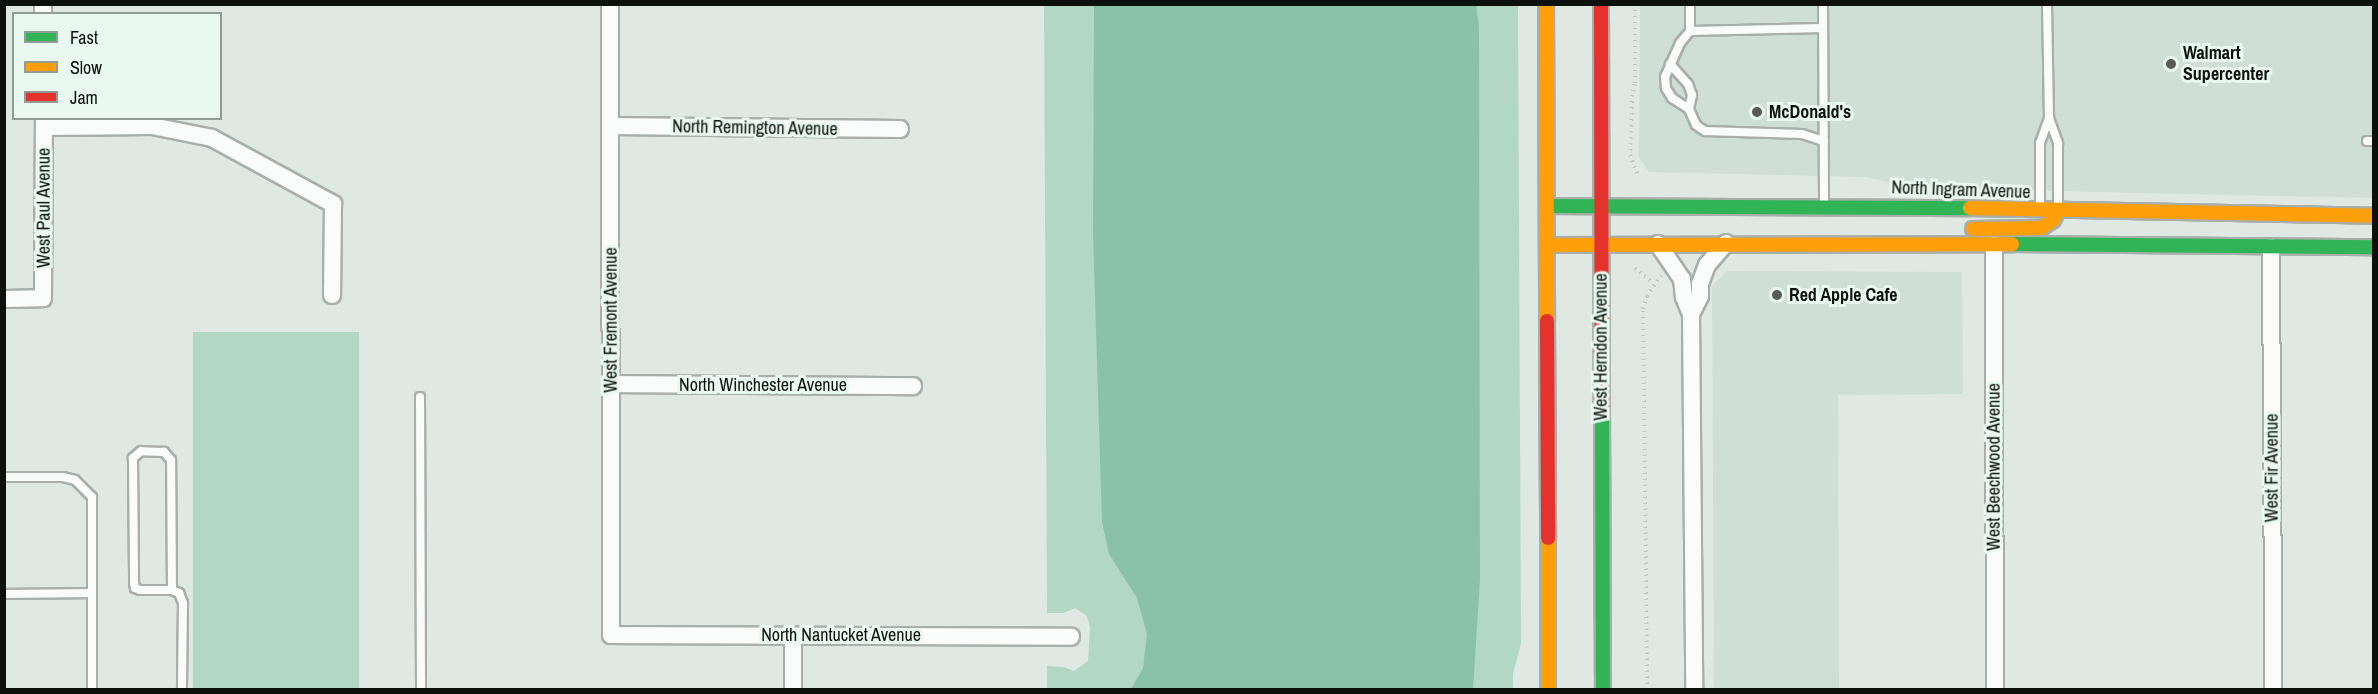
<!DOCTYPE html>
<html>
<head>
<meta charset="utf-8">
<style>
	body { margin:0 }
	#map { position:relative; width:2378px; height:694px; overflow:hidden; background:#e0e8e3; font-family:"Archivo Narrow",sans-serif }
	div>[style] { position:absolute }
	.built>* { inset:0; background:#cfded6 }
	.green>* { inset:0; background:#b2d8c5; transform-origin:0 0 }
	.water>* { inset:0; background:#8ac2a9 }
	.path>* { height:4px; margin-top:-2px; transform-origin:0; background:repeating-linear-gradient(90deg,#c4c6c4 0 1.5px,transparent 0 6px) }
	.roads { filter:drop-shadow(2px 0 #a8afab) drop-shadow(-2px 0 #a8afab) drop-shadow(0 2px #a8afab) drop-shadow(0 -2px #a8afab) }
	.lane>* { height:8px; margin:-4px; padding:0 4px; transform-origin:4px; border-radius:4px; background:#fafcfb }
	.street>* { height:16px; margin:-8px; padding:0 8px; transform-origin:8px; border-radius:8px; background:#fafcfb }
	.fast>* { height:14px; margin:-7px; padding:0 7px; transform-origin:7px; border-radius:7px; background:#30b455 }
	.slow>* { height:14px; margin:-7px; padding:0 7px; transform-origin:7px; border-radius:7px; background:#ff9f0a }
	.jam>* { height:14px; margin:-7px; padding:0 7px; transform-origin:7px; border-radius:7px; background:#e5322d }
	.dots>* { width:16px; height:16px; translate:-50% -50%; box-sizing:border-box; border:3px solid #e9f8f0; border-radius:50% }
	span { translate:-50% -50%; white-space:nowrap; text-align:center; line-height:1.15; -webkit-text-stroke:6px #e9f8f0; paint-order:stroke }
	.poi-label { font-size:18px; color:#0c110e; font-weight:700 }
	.left { translate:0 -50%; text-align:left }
	.street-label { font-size:18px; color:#0c110e }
	.frame { position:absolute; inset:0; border:6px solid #0c110e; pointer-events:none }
	.legend { position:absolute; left:12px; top:12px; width:210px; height:108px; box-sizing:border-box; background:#e9f8f0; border:2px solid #919c96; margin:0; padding:8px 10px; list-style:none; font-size:18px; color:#0c110e }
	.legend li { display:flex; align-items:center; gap:12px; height:30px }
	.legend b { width:30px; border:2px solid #919c96 }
</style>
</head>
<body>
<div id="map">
	<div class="built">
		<div style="clip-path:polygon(1640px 5px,2373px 5px,2373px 198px,1913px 188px,1866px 177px,1649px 172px,1639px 157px)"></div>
		<div style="clip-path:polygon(1727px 271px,1962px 272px,1963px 394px,1838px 395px,1839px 689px,1714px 689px,1712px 286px)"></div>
	</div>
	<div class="green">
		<div style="clip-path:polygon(1044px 5px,1518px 5px,1521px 643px,1513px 674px,1513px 689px,1047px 689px,1047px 666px,1064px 667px,1074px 671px,1088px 661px,1090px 628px,1087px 616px,1075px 608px,1063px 613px,1047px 613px)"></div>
		<div style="left:193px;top:332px;width:166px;height:357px"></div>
	</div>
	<div class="water">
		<div style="clip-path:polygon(1094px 5px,1476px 5px,1479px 26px,1480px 580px,1473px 689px,1131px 689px,1143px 668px,1147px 634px,1137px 598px,1109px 554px,1102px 522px,1093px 234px)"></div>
	</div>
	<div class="path">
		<div style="left:1635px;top:4px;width:80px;rotate:90deg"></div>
		<div style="left:1635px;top:84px;width:11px;rotate:105deg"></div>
		<div style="left:1632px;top:95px;width:60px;rotate:91.9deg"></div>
		<div style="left:1630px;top:155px;width:22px;rotate:69deg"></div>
		<div style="left:1635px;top:268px;width:23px;rotate:40deg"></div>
		<div style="left:1647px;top:690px;width:381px;rotate:-90.6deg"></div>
		<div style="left:1643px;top:309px;width:14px;rotate:-73deg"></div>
		<div style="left:1647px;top:296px;width:25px;rotate:-56deg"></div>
	</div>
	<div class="roads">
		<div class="lane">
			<div style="left:1823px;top:4px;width:201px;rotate:89.7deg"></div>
			<div style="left:2047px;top:4px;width:114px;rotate:89deg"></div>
			<div style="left:1690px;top:31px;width:133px;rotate:-1.3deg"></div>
			<div style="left:1670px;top:64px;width:27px;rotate:48deg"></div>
			<div style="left:1688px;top:84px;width:12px;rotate:70deg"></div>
			<div style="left:1692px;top:95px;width:14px;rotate:102deg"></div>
			<div style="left:1689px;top:109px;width:17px;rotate:66deg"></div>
			<div style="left:1696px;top:125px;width:11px;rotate:34deg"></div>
			<div style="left:1705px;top:131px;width:97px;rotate:1.8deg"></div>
			<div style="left:1802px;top:134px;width:23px;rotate:18deg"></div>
			<div style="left:1689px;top:109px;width:20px;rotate:-147deg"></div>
			<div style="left:1672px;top:98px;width:12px;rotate:-121deg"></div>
			<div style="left:1666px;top:88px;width:11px;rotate:-95deg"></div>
			<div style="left:1665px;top:77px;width:37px;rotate:-66deg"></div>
			<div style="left:1680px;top:43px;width:16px;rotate:-50deg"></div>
			<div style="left:1690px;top:31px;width:27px;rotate:-90deg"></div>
			<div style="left:2367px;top:141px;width:7px"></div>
			<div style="left:2040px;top:207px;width:64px;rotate:-90deg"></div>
			<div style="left:2040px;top:143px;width:27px;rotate:-70deg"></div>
			<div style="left:2049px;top:118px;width:27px;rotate:70deg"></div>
			<div style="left:2058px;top:143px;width:64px;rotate:90deg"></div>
			<div style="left:420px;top:397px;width:293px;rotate:89.8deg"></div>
			<div style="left:4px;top:477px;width:59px"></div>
			<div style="left:63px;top:477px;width:12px;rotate:14deg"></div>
			<div style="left:75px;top:480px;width:24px;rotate:45deg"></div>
			<div style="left:92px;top:497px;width:193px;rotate:90deg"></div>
			<div style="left:172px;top:590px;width:130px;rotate:-90.4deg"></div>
			<div style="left:171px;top:460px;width:11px;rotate:-131deg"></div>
			<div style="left:164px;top:452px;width:23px;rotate:-178deg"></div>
			<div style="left:141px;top:451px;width:11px;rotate:139deg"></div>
			<div style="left:133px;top:458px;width:125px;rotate:89.5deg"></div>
			<div style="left:134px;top:583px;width:5px;rotate:79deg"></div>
			<div style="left:135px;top:588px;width:5px;rotate:22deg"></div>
			<div style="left:140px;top:590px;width:32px"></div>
			<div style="left:172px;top:590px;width:8px;rotate:23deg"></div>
			<div style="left:179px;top:593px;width:11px;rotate:68deg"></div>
			<div style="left:183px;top:603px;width:87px;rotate:90.7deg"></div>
			<div style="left:4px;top:594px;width:87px;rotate:-0.7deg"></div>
		</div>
		<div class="street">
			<div style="left:43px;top:4px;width:10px;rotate:90deg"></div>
			<div style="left:610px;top:4px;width:631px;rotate:89.91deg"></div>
			<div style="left:611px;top:635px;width:460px;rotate:0.2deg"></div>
			<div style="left:610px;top:126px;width:290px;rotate:0.6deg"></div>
			<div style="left:44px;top:127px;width:108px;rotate:-0.5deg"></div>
			<div style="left:152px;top:126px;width:61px;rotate:11.3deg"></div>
			<div style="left:212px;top:138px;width:138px;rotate:28.6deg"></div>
			<div style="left:333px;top:204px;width:91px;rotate:90.6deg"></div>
			<div style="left:1658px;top:244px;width:42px;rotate:55.6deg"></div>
			<div style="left:1682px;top:279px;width:18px;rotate:84deg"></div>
			<div style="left:1684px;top:297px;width:18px;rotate:68deg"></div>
			<div style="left:1691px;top:314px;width:376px;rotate:89.5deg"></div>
			<div style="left:1994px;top:245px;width:445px;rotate:89.9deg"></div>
			<div style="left:2271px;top:247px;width:443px;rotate:89.7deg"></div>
			<div style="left:4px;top:299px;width:39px;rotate:-1deg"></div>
			<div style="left:43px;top:298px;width:180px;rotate:-89.7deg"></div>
			<div style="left:1691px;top:314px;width:20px;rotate:-63deg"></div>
			<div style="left:1700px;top:296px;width:12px;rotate:-90deg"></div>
			<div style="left:1700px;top:284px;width:20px;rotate:-70deg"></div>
			<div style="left:1707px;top:265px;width:29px;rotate:-49deg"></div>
			<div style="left:612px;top:384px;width:301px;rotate:0.4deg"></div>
			<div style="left:793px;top:635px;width:55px;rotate:90deg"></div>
		</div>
		<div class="fast">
			<div style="left:1547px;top:206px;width:423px;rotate:0.3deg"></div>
			<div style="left:2012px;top:244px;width:362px;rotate:0.5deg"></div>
			<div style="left:1602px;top:410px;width:280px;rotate:89.8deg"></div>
		</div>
		<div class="slow">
			<div style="left:1546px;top:4px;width:317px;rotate:89.8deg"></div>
			<div style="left:1970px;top:208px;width:404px;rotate:1.1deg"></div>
			<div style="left:1973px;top:229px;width:68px;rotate:-0.8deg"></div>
			<div style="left:2041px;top:228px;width:14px;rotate:-34deg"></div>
			<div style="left:2053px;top:220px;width:11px;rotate:-63deg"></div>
			<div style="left:1548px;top:245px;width:464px;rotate:-0.1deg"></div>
			<div style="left:1548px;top:538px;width:152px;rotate:90deg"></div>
		</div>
		<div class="jam">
			<div style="left:1601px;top:4px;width:406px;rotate:89.9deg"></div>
			<div style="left:1547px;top:321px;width:217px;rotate:89.7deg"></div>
		</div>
	</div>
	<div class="dots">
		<div style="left:2171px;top:64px;background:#565c59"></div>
		<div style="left:1757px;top:112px;background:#565c59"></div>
		<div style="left:1777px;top:295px;background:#565c59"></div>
	</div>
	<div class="poi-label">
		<span class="left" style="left:2183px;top:64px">Walmart<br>Supercenter</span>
		<span class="left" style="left:1769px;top:112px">McDonald's</span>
		<span class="left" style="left:1789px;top:295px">Red Apple Cafe</span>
	</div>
	<div class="street-label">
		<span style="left:755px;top:128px;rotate:1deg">North Remington Avenue</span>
		<span style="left:1961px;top:190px;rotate:2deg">North Ingram Avenue</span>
		<span style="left:44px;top:208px;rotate:-90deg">West Paul Avenue</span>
		<span style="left:611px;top:320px;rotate:-90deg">West Fremont Avenue</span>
		<span style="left:1601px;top:347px;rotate:-90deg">West Herndon Avenue</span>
		<span style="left:763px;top:385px">North Winchester Avenue</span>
		<span style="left:1994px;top:467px;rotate:-90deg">West Beechwood Avenue</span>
		<span style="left:2272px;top:468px;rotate:-90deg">West Fir Avenue</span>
		<span style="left:841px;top:635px">North Nantucket Avenue</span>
	</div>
	<div class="frame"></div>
	<ul class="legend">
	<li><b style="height:8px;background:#30b455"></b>Fast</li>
	<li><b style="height:8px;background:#ff9f0a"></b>Slow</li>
	<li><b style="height:8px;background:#e5322d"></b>Jam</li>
	</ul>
</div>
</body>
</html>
